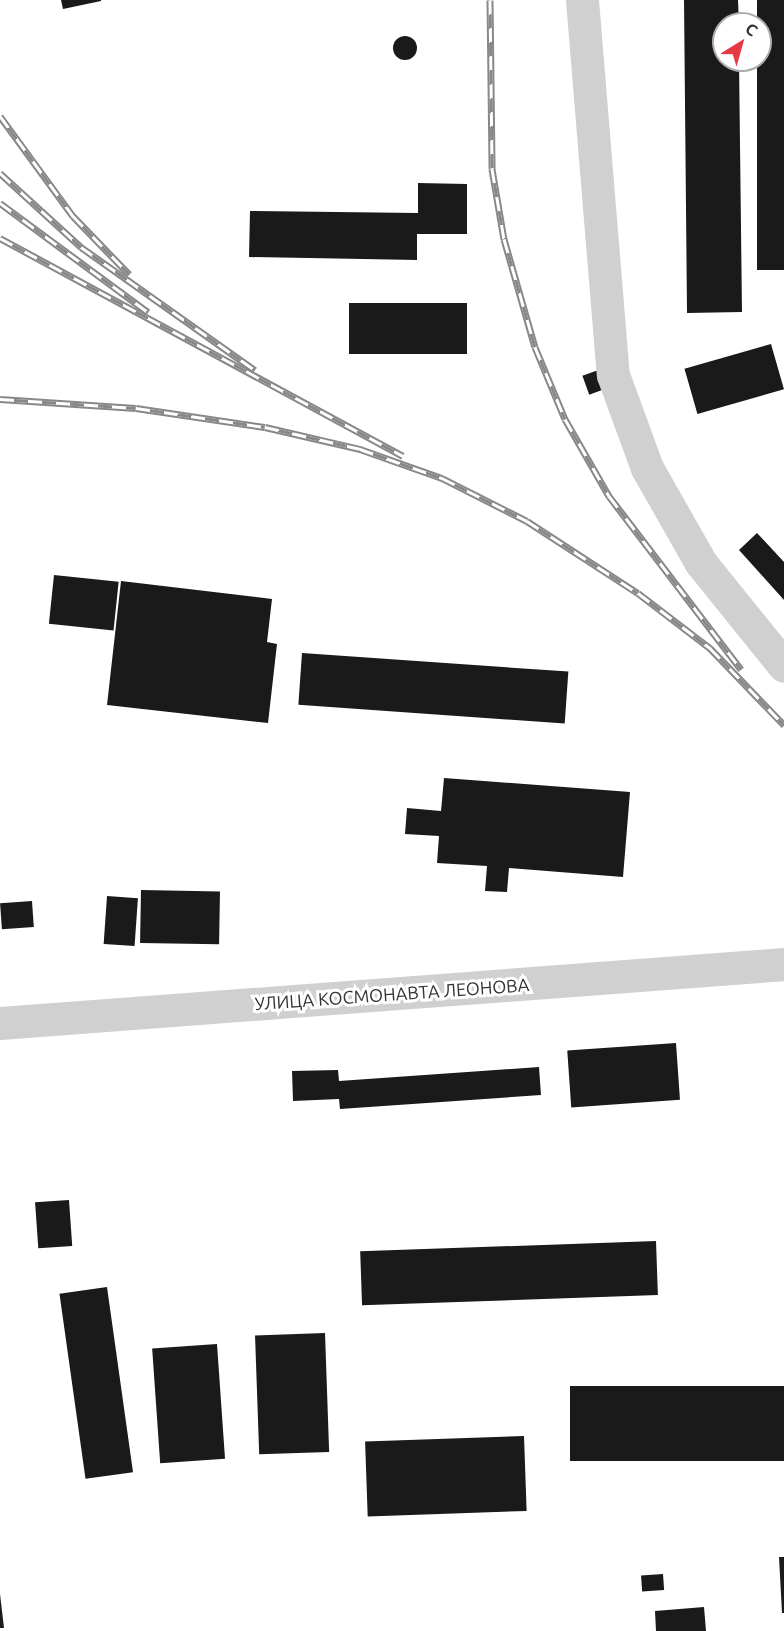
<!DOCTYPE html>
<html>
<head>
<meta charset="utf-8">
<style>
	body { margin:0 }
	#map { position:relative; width:784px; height:1631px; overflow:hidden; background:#fff; font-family:Ubuntu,sans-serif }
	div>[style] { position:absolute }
	.building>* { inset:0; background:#1a1a1a; transform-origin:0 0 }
	.round { border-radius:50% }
	.minor>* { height:33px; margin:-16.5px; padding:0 16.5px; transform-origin:16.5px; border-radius:16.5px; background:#d0d0d0 }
	.rail>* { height:7px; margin-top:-3.5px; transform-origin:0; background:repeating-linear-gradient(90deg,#fff 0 14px,#888 0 28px); box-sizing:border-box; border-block:2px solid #888 }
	span { translate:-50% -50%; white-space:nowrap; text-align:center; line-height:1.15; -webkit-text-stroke:6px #fff; paint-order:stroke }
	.street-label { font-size:18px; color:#333 }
	.north { position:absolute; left:712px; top:12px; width:60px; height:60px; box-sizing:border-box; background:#fff; border:2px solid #adadad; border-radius:50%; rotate:37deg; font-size:16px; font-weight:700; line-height:24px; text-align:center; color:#333 }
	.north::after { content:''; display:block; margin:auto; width:21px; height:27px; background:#e63946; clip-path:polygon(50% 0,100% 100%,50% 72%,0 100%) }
</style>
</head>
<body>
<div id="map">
	<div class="building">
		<div style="clip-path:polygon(61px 0,101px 0,101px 1px,63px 9px)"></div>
		<div style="clip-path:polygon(684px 0,738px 0,739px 24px,724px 24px,724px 60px,739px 60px,742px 312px,687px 313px)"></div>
		<div style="left:757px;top:0;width:27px;height:270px"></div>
		<div class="round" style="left:393px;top:36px;width:24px;height:24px"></div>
		<div style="clip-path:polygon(418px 183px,467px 184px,467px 234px,417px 234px,417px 260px,249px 257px,250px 211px,418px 213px)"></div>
		<div style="left:349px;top:303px;width:118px;height:51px"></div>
		<div style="left:771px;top:344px;width:47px;height:90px;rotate:74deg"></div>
		<div style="left:604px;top:368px;width:20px;height:23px;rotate:70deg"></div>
		<div style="clip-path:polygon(757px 533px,784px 562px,784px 600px,739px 550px)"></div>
		<div style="left:54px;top:575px;width:65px;height:49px;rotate:6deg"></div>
		<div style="clip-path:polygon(121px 581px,272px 599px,267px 642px,277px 644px,268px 723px,107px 705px)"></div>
		<div style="left:302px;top:653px;width:267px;height:52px;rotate:4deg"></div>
		<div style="clip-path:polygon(444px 778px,630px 792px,623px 877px,509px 868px,507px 892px,485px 891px,487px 866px,437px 863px,439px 836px,405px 834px,407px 808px,441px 811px)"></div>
		<div style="left:141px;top:890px;width:79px;height:53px;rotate:1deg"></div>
		<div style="left:107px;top:896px;width:31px;height:48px;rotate:4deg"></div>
		<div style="left:32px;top:901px;width:26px;height:32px;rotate:86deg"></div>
		<div style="left:676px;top:1043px;width:57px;height:109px;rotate:86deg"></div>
		<div style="clip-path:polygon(539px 1067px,541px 1095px,340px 1109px,339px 1099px,293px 1101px,292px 1071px,338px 1070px,339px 1081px)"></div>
		<div style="left:69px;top:1200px;width:46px;height:34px;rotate:86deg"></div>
		<div style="left:656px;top:1241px;width:54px;height:296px;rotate:88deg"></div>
		<div style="left:107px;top:1287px;width:187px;height:48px;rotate:82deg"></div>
		<div style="left:325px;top:1333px;width:119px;height:70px;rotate:88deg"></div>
		<div style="left:217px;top:1344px;width:115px;height:65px;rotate:86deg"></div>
		<div style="left:784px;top:1386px;width:75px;height:214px;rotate:90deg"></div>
		<div style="left:524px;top:1436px;width:75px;height:159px;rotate:88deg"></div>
		<div style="clip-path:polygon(779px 1557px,784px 1557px,784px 1613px,782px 1613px)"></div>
		<div style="left:663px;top:1574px;width:16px;height:22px;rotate:86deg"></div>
		<div style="clip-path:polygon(0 1594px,4px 1628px,0 1628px)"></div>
		<div style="clip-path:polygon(704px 1607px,706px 1631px,656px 1631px,655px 1611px)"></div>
	</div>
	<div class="minor">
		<div style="left:582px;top:0;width:376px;rotate:85.3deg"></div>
		<div style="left:613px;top:375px;width:99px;rotate:69.9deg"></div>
		<div style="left:647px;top:468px;width:109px;rotate:60.4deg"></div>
		<div style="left:701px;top:563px;width:132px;rotate:51.1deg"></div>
		<div style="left:0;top:1023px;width:786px;rotate:-4.3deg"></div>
	</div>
	<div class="rail">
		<div style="left:490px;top:0;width:169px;rotate:89.3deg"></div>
		<div style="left:492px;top:169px;width:71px;rotate:80.3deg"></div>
		<div style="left:504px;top:239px;width:112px;rotate:74deg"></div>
		<div style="left:535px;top:347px;width:78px;rotate:67.4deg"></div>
		<div style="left:565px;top:419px;width:89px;rotate:60.3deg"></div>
		<div style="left:609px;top:496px;width:218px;rotate:52.7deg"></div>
		<div style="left:0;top:116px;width:124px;rotate:53.9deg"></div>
		<div style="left:73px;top:216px;width:81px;rotate:46deg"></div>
		<div style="left:0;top:173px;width:110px;rotate:42.4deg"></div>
		<div style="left:81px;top:247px;width:213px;rotate:35.3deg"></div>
		<div style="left:0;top:203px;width:184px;rotate:36.4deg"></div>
		<div style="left:0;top:238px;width:458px;rotate:28.4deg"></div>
		<div style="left:0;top:399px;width:136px;rotate:3.8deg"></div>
		<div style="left:136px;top:408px;width:130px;rotate:8.4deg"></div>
		<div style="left:265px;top:427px;width:98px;rotate:13deg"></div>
		<div style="left:360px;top:449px;width:87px;rotate:19.5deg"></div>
		<div style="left:442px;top:478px;width:95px;rotate:26.8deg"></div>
		<div style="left:527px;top:521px;width:132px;rotate:33deg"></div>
		<div style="left:638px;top:593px;width:91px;rotate:37.4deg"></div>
		<div style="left:710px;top:648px;width:107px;rotate:46.1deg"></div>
	</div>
	<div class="street-label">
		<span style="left:392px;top:994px;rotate:-4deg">УЛИЦА КОСМОНАВТА ЛЕОНОВА</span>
	</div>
	<div class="north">С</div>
</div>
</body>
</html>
